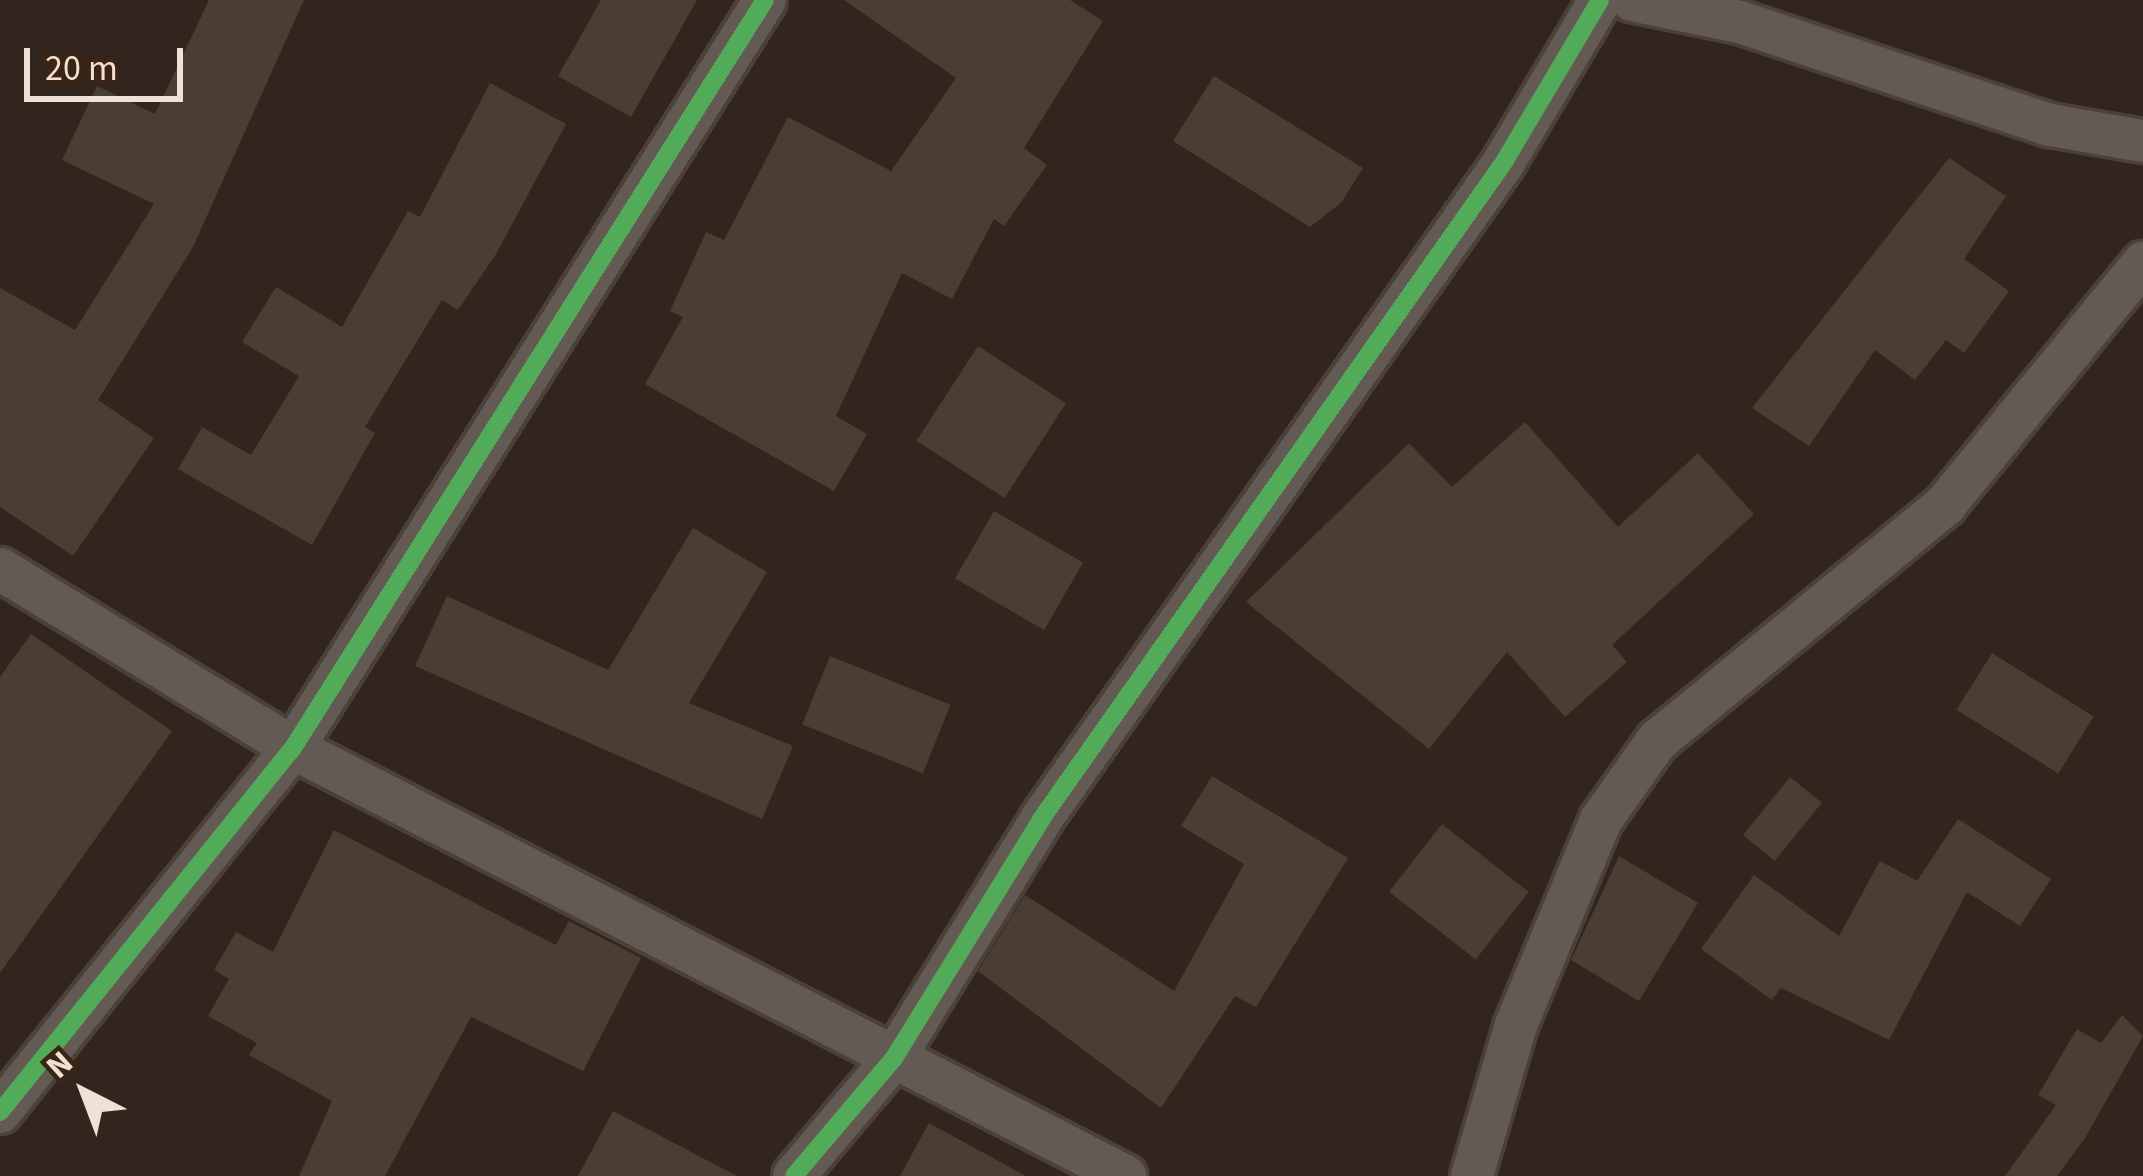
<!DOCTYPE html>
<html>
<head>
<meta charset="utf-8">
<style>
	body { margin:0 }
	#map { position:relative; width:2143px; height:1176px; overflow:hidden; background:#32251d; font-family:"Source Sans 3",sans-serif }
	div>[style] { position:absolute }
	.building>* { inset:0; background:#493e31; transform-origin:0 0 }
	.roads { filter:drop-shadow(3px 0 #4c413a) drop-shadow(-3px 0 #4c413a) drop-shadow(0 3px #4c413a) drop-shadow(0 -3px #4c413a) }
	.minor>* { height:42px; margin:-21px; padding:0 21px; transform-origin:21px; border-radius:21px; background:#635a53 }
	.cycleway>* { height:18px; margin:-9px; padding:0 9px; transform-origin:9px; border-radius:9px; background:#51ab58 }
	span { translate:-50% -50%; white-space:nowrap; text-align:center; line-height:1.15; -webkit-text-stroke:10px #3b2414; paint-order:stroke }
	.north { position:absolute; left:24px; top:1032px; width:120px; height:120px; -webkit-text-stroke:9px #3b2414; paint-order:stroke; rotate:318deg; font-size:33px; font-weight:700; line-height:48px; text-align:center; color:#f0e1d6 }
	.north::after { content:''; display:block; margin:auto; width:42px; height:54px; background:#f0e1d6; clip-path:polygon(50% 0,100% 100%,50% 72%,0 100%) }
	.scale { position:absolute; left:24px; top:48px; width:159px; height:54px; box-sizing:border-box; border:6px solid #f0e1d6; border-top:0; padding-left:15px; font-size:36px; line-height:42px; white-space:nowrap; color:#f0e1d6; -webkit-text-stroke:9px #3b2414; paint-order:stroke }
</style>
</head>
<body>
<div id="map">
	<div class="building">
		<div style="clip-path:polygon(209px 0,304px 0,193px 247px,98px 400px,154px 438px,73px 556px,0 507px,0 288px,75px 330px,154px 204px,62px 160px,97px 86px,155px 114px)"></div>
		<div style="clip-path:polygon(601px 0,697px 0,631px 117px,558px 76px)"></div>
		<div style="clip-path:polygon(844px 0,1070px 0,1103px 21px,1024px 148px,1047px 165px,1004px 226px,994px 219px,952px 299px,902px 273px,836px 416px,867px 434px,834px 491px,645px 384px,683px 317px,670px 311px,706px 232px,724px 240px,788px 117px,891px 171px,956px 78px)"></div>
		<div style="clip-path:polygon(1214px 76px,1363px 168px,1341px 203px,1310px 227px,1173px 141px)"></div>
		<div style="clip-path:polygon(490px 83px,566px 124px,496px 254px,458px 310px,442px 300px,365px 427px,375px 433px,312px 545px,178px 469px,202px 427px,251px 455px,299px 376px,242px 342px,276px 287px,342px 327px,408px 211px,420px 217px)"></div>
		<div style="clip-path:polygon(1949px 158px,2006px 196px,1964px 259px,2009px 291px,1964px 353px,1946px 340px,1915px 380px,1875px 350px,1809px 446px,1752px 408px)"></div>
		<div style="left:978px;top:346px;width:105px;height:113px;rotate:33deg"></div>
		<div style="clip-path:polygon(1525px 422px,1618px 527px,1698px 453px,1754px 514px,1612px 645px,1627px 662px,1565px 717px,1507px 652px,1429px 749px,1246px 602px,1409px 443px,1452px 487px)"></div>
		<div style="left:994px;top:511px;width:103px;height:78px;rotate:30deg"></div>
		<div style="clip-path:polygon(693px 528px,767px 572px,689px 703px,793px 746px,762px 819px,415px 666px,447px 596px,608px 670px)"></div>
		<div style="clip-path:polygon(31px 634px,172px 731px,0 973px,0 677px)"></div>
		<div style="left:1992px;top:653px;width:120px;height:67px;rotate:32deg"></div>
		<div style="left:830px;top:656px;width:130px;height:74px;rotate:22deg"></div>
		<div style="clip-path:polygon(1212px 776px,1348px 858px,1256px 1007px,1235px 996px,1161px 1108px,978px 971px,1025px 895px,1174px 991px,1244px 864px,1181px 826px)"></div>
		<div style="left:1790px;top:777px;width:41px;height:75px;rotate:39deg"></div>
		<div style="clip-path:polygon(1958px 819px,2051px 879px,2020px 926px,1967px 892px,1889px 1040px,1781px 988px,1772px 1000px,1701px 949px,1754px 875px,1839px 936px,1880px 861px,1917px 881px)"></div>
		<div style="left:1442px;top:824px;width:110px;height:86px;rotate:38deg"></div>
		<div style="clip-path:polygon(334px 830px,556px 945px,569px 921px,641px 958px,583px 1071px,471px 1017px,385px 1176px,299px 1176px,332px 1101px,249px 1055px,257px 1043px,208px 1016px,229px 979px,214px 970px,236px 932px,273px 952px)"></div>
		<div style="clip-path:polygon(1619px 856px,1698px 903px,1639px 1001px,1571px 960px)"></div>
		<div style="clip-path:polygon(2122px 1015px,2143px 1036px,2085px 1138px,2057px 1176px,2005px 1176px,2056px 1105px,2038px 1095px,2077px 1029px,2101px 1043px)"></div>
		<div style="clip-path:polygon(613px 1111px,737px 1176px,578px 1176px)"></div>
		<div style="clip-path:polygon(929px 1123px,1026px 1176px,900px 1176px)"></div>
	</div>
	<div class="roads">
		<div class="minor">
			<div style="left:1632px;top:0;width:110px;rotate:11.5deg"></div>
			<div style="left:1740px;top:22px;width:327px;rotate:18.4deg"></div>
			<div style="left:2050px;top:125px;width:94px;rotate:9.8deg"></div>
			<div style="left:0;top:569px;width:343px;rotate:31.4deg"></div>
			<div style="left:293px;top:748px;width:936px;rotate:27.22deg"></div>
			<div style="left:0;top:1112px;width:467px;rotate:-51.2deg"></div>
			<div style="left:293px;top:748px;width:884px;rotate:-57.75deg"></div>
			<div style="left:794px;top:1176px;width:155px;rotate:-49.7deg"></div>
			<div style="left:894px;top:1058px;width:282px;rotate:-58.3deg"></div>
			<div style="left:1042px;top:818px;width:802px;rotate:-54.84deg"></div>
			<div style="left:1504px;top:162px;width:188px;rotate:-59.3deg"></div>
			<div style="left:1472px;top:1176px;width:157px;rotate:-73.8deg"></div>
			<div style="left:1516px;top:1025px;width:222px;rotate:-67.5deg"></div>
			<div style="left:1601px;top:820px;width:97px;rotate:-54.7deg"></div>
			<div style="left:1657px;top:741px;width:372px;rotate:-39.3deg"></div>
			<div style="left:1945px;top:505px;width:313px;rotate:-50.7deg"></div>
		</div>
	</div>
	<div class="cycleway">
		<div style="left:0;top:1112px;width:467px;rotate:-51.2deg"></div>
		<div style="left:293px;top:748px;width:884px;rotate:-57.75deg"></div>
		<div style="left:794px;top:1176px;width:155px;rotate:-49.7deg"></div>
		<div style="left:894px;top:1058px;width:282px;rotate:-58.3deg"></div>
		<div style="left:1042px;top:818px;width:802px;rotate:-54.84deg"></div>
		<div style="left:1504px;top:162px;width:188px;rotate:-59.3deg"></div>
	</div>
	<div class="north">N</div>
	<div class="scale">20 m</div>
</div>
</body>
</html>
